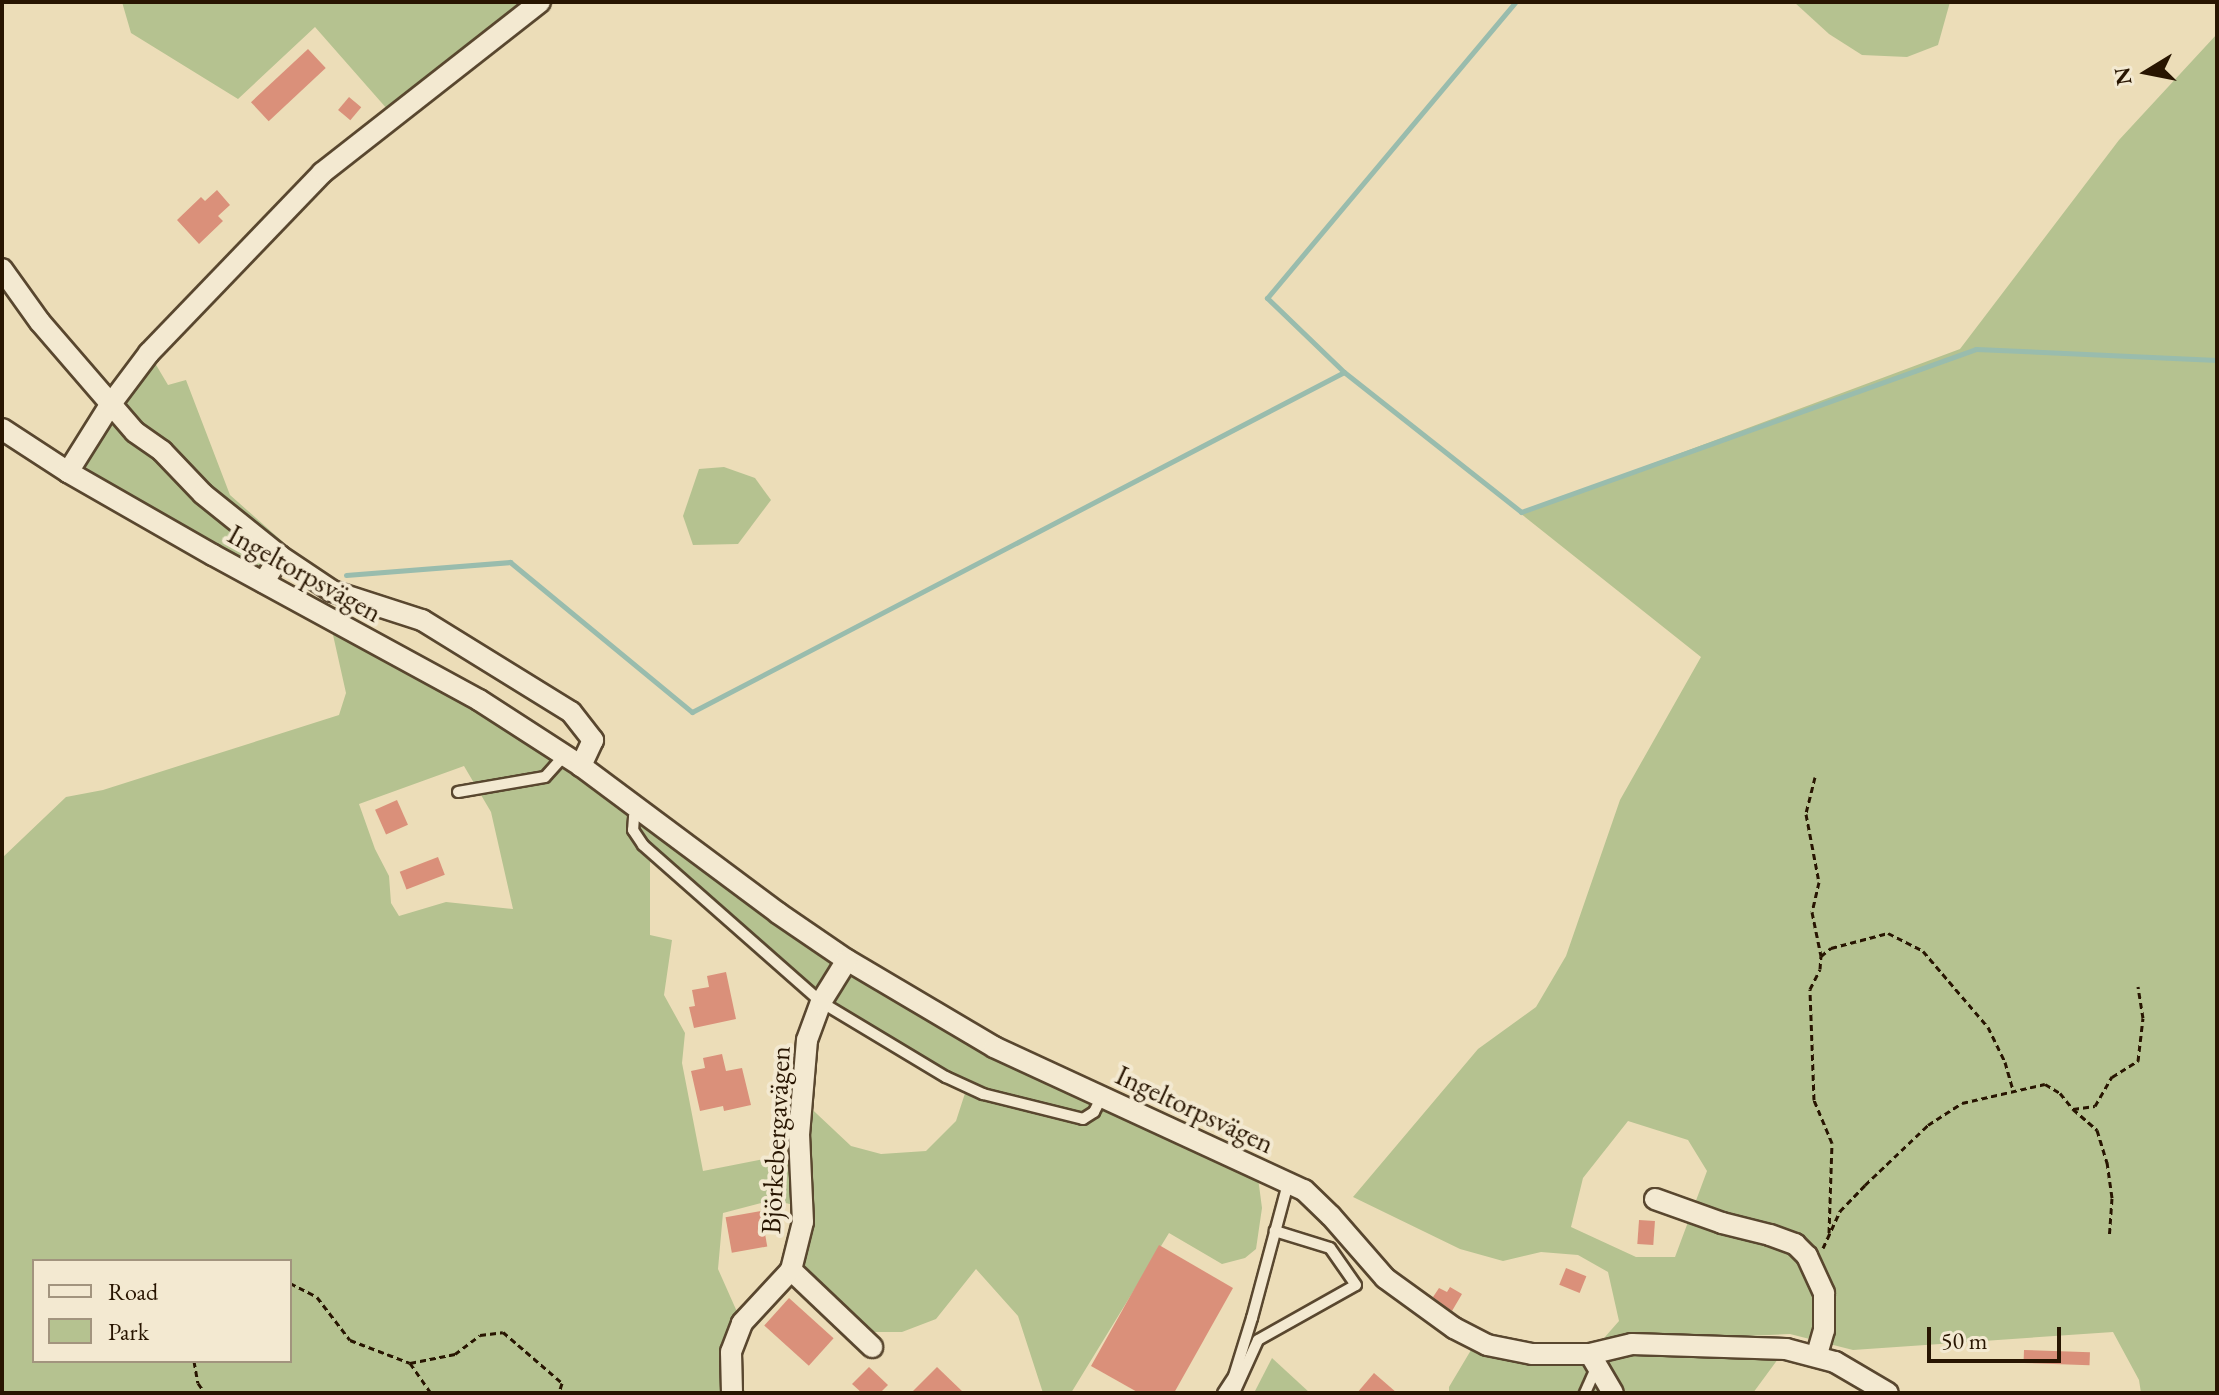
<!DOCTYPE html>
<html>
<head>
<meta charset="utf-8">
<style>
	body { margin:0 }
	#map { position:relative; width:2219px; height:1395px; overflow:hidden; background:#ecddb8; font-family:"EB Garamond",serif }
	div>[style] { position:absolute }
	.green>* { inset:0; background:#b5c290 }
	.stream>* { height:5px; margin:-2.5px; padding:0 2.5px; transform-origin:2.5px; border-radius:2.5px; background:#99bcad }
	.building>* { inset:0; background:#da907a; transform-origin:0 0 }
	.path>* { height:3px; margin-top:-1.5px; transform-origin:0; background:repeating-linear-gradient(90deg,#281501 0 6px,transparent 0 10px) }
	.roads { filter:drop-shadow(2px 0 #59472f) drop-shadow(-2px 0 #59472f) drop-shadow(0 2px #59472f) drop-shadow(0 -2px #59472f) }
	.service>* { height:10px; margin:-5px; padding:0 5px; transform-origin:5px; border-radius:5px; background:#f3e9d1 }
	.minor>* { height:20px; margin:-10px; padding:0 10px; transform-origin:10px; border-radius:10px; background:#f3e9d1 }
	span { translate:-50% -50%; white-space:nowrap; text-align:center; line-height:1.15; -webkit-text-stroke:8px #f3e9d1; paint-order:stroke }
	.street-label { font-size:28px; color:#281501 }
	.frame { position:absolute; inset:0; border:4px solid #281501; pointer-events:none }
	.legend { position:absolute; left:32px; top:1259px; width:260px; height:104px; box-sizing:border-box; background:#f3e9d1; border:2px solid #a2947e; margin:0; padding:10px 14px; list-style:none; font-size:24px; color:#281501 }
	.legend li { display:flex; align-items:center; gap:16px; height:40px }
	.legend b { width:40px; border:2px solid #a2947e }
	.north { position:absolute; left:2107px; top:32px; width:80px; height:80px; -webkit-text-stroke:6px #f3e9d1; paint-order:stroke; rotate:260deg; font-size:22px; font-weight:700; line-height:32px; text-align:center; color:#281501 }
	.north::after { content:''; display:block; margin:auto; width:28px; height:36px; background:#281501; clip-path:polygon(50% 0,100% 100%,50% 72%,0 100%) }
	.scale { position:absolute; left:1927px; top:1327px; width:134px; height:36px; box-sizing:border-box; border:4px solid #281501; border-top:0; padding-left:10px; font-size:24px; line-height:28px; white-space:nowrap; color:#281501; -webkit-text-stroke:6px #f3e9d1; paint-order:stroke }
</style>
</head>
<body>
<div id="map">
	<div class="green">
		<div style="clip-path:polygon(122px 2px,539px 2px,395px 118px,315px 27px,238px 99px,131px 33px)"></div>
		<div style="clip-path:polygon(1794px 2px,1950px 2px,1938px 45px,1907px 57px,1862px 55px,1829px 34px)"></div>
		<div style="clip-path:polygon(evenodd,2217px 34px,2217px 1393px,2141px 1393px,2139px 1380px,2113px 1332px,1853px 1350px,1790px 1334px,1634px 1341px,1756px 1348px,1778px 1359px,1753px 1393px,1449px 1393px,1449px 1387px,1477px 1340px,1590px 1354px,1619px 1321px,1608px 1272px,1578px 1255px,1541px 1252px,1503px 1261px,1460px 1249px,1353px 1197px,1478px 1049px,1536px 1007px,1566px 956px,1620px 800px,1701px 657px,1520px 513px,1960px 349px,2119px 140px,2217px 34px,1628px 1121px,1688px 1140px,1707px 1171px,1675px 1257px,1636px 1257px,1571px 1227px,1583px 1178px,1628px 1121px)"></div>
		<div style="clip-path:polygon(149px 353px,168px 385px,186px 380px,230px 495px,283px 542px,264px 582px,68px 472px)"></div>
		<div style="clip-path:polygon(724px 467px,755px 478px,771px 500px,738px 544px,693px 545px,683px 516px,699px 469px)"></div>
		<div style="clip-path:polygon(evenodd,329px 617px,479px 700px,847px 960px,994px 1047px,1257px 1170px,1262px 1208px,1256px 1249px,1245px 1258px,1222px 1264px,1169px 1233px,1071px 1393px,1043px 1393px,1018px 1316px,976px 1269px,936px 1319px,902px 1332px,861px 1332px,791px 1270px,802px 1207px,773px 1200px,723px 1213px,718px 1269px,742px 1323px,731px 1380px,748px 1393px,2px 1393px,2px 858px,66px 797px,103px 790px,339px 715px,346px 693px,329px 617px,464px 766px,491px 812px,513px 909px,446px 902px,399px 916px,391px 903px,389px 876px,375px 849px,359px 804px,464px 766px,329px 617px,650px 852px,821px 1002px,967px 1087px,956px 1121px,926px 1151px,881px 1154px,851px 1146px,800px 1098px,800px 1152px,703px 1171px,682px 1063px,685px 1033px,664px 995px,672px 940px,650px 935px,650px 852px,329px 617px,34px 1261px,290px 1261px,290px 1361px,34px 1361px,34px 1261px)"></div>
		<div style="clip-path:polygon(1272px 1358px,1310px 1393px,1254px 1393px)"></div>
	</div>
	<div class="stream">
		<div style="left:1344px;top:372px;width:226px;rotate:38.3deg"></div>
		<div style="left:1521px;top:512px;width:483px;rotate:-19.7deg"></div>
		<div style="left:1976px;top:349px;width:241px;rotate:2.6deg"></div>
		<div style="left:346px;top:575px;width:165px;rotate:-4.5deg"></div>
		<div style="left:510px;top:562px;width:236px;rotate:39.5deg"></div>
		<div style="left:692px;top:712px;width:735px;rotate:-27.54deg"></div>
		<div style="left:1344px;top:372px;width:107px;rotate:-136.1deg"></div>
		<div style="left:1267px;top:298px;width:386px;rotate:-50deg"></div>
	</div>
	<div class="building">
		<div style="left:308px;top:49px;width:26px;height:78px;rotate:47deg"></div>
		<div style="left:349px;top:97px;width:16px;height:17px;rotate:40deg"></div>
		<div style="clip-path:polygon(217px 190px,230px 205px,218px 216px,223px 221px,199px 244px,177px 220px,201px 197px,205px 201px)"></div>
		<div style="left:397px;top:800px;width:27px;height:24px;rotate:66deg"></div>
		<div style="left:438px;top:857px;width:19px;height:41px;rotate:69deg"></div>
		<div style="clip-path:polygon(726px 972px,736px 1019px,694px 1028px,689px 1007px,695px 1006px,692px 990px,709px 987px,707px 976px)"></div>
		<div style="clip-path:polygon(722px 1054px,726px 1071px,742px 1068px,751px 1105px,724px 1111px,723px 1106px,700px 1111px,691px 1071px,705px 1068px,703px 1058px)"></div>
		<div style="left:761px;top:1211px;width:36px;height:36px;rotate:80deg"></div>
		<div style="left:1639px;top:1220px;width:16px;height:24px;rotate:4deg"></div>
		<div style="clip-path:polygon(1159px 1245px,1233px 1288px,1174px 1393px,1139px 1393px,1091px 1366px)"></div>
		<div style="left:1566px;top:1268px;width:22px;height:18px;rotate:22deg"></div>
		<div style="clip-path:polygon(1450px 1287px,1462px 1294px,1452px 1311px,1433px 1297px,1439px 1288px,1447px 1292px)"></div>
		<div style="left:789px;top:1298px;width:60px;height:37px;rotate:42deg"></div>
		<div style="left:2024px;top:1350px;width:66px;height:13px;rotate:2deg"></div>
		<div style="clip-path:polygon(869px 1367px,888px 1385px,880px 1393px,862px 1393px,852px 1384px)"></div>
		<div style="clip-path:polygon(937px 1367px,964px 1393px,911px 1393px)"></div>
		<div style="clip-path:polygon(1374px 1373px,1397px 1393px,1357px 1393px)"></div>
	</div>
	<div class="path">
		<div style="left:1815px;top:777px;width:38px;rotate:104deg"></div>
		<div style="left:1806px;top:814px;width:69px;rotate:79.2deg"></div>
		<div style="left:1819px;top:882px;width:31px;rotate:103deg"></div>
		<div style="left:1812px;top:912px;width:45px;rotate:78.4deg"></div>
		<div style="left:2073px;top:1109px;width:32px;rotate:41deg"></div>
		<div style="left:2097px;top:1130px;width:34px;rotate:73deg"></div>
		<div style="left:2107px;top:1162px;width:36px;rotate:82deg"></div>
		<div style="left:2112px;top:1198px;width:39px;rotate:94deg"></div>
		<div style="left:1829px;top:1233px;width:90px;rotate:-88.1deg"></div>
		<div style="left:1832px;top:1143px;width:47px;rotate:-112.7deg"></div>
		<div style="left:1814px;top:1100px;width:111px;rotate:-92.1deg"></div>
		<div style="left:1810px;top:989px;width:22px;rotate:-63deg"></div>
		<div style="left:1820px;top:969px;width:13px;rotate:-86deg"></div>
		<div style="left:1821px;top:956px;width:13px;rotate:-39deg"></div>
		<div style="left:1831px;top:948px;width:59px;rotate:-14.7deg"></div>
		<div style="left:1888px;top:933px;width:39px;rotate:27deg"></div>
		<div style="left:1923px;top:951px;width:100px;rotate:49.5deg"></div>
		<div style="left:1988px;top:1027px;width:39px;rotate:64deg"></div>
		<div style="left:2005px;top:1062px;width:29px;rotate:74deg"></div>
		<div style="left:1823px;top:1248px;width:41px;rotate:-65.3deg"></div>
		<div style="left:1840px;top:1211px;width:36px;rotate:-46deg"></div>
		<div style="left:1865px;top:1185px;width:87px;rotate:-43.6deg"></div>
		<div style="left:1928px;top:1125px;width:40px;rotate:-32.9deg"></div>
		<div style="left:1962px;top:1103px;width:85px;rotate:-12.9deg"></div>
		<div style="left:2045px;top:1084px;width:17px;rotate:31deg"></div>
		<div style="left:2060px;top:1093px;width:21px;rotate:51deg"></div>
		<div style="left:2073px;top:1109px;width:22px;rotate:-8deg"></div>
		<div style="left:2095px;top:1106px;width:34px;rotate:-60deg"></div>
		<div style="left:2112px;top:1077px;width:31px;rotate:-32deg"></div>
		<div style="left:2138px;top:1061px;width:43px;rotate:-83.4deg"></div>
		<div style="left:2143px;top:1018px;width:32px;rotate:-99deg"></div>
		<div style="left:290px;top:1283px;width:30px;rotate:27deg"></div>
		<div style="left:317px;top:1297px;width:54px;rotate:52.5deg"></div>
		<div style="left:350px;top:1340px;width:64px;rotate:21deg"></div>
		<div style="left:410px;top:1363px;width:37px;rotate:55deg"></div>
		<div style="left:194px;top:1361px;width:22px;rotate:80deg"></div>
		<div style="left:198px;top:1383px;width:12px;rotate:55deg"></div>
		<div style="left:410px;top:1363px;width:46px;rotate:-11.3deg"></div>
		<div style="left:455px;top:1354px;width:31px;rotate:-37deg"></div>
		<div style="left:480px;top:1335px;width:23px;rotate:-7deg"></div>
		<div style="left:503px;top:1332px;width:78px;rotate:40.8deg"></div>
		<div style="left:562px;top:1383px;width:10px;rotate:107deg"></div>
	</div>
	<div class="roads">
		<div class="service">
			<div style="left:458px;top:792px;width:88px;rotate:-9.8deg"></div>
			<div style="left:545px;top:777px;width:30px;rotate:-48deg"></div>
			<div style="left:640px;top:809px;width:10px;rotate:127deg"></div>
			<div style="left:634px;top:817px;width:13px;rotate:94deg"></div>
			<div style="left:633px;top:830px;width:18px;rotate:56deg"></div>
			<div style="left:643px;top:845px;width:237px;rotate:41.4deg"></div>
			<div style="left:821px;top:1002px;width:146px;rotate:31deg"></div>
			<div style="left:946px;top:1077px;width:41px;rotate:24.7deg"></div>
			<div style="left:983px;top:1094px;width:103px;rotate:14deg"></div>
			<div style="left:1083px;top:1119px;width:13px;rotate:-32deg"></div>
			<div style="left:1094px;top:1112px;width:18px;rotate:-63deg"></div>
			<div style="left:1223px;top:1393px;width:20px;rotate:-57deg"></div>
			<div style="left:1234px;top:1376px;width:61px;rotate:-72.8deg"></div>
			<div style="left:1252px;top:1318px;width:139px;rotate:-75deg"></div>
			<div style="left:1234px;top:1393px;width:58px;rotate:-65.6deg"></div>
			<div style="left:1258px;top:1340px;width:112px;rotate:-29.3deg"></div>
			<div style="left:1356px;top:1285px;width:45px;rotate:-125.1deg"></div>
			<div style="left:1330px;top:1248px;width:58px;rotate:-162.8deg"></div>
			<div style="left:1585px;top:1393px;width:30px;rotate:-66deg"></div>
		</div>
		<div class="minor">
			<div style="left:2px;top:269px;width:65px;rotate:54.4deg"></div>
			<div style="left:40px;top:322px;width:145px;rotate:49.2deg"></div>
			<div style="left:135px;top:432px;width:33px;rotate:35deg"></div>
			<div style="left:162px;top:451px;width:59px;rotate:46.4deg"></div>
			<div style="left:203px;top:494px;width:99px;rotate:38.8deg"></div>
			<div style="left:280px;top:556px;width:31px;rotate:122deg"></div>
			<div style="left:2px;top:429px;width:79px;rotate:33.1deg"></div>
			<div style="left:68px;top:472px;width:167px;rotate:29.8deg"></div>
			<div style="left:213px;top:555px;width:303px;rotate:28.6deg"></div>
			<div style="left:479px;top:700px;width:121px;rotate:32.9deg"></div>
			<div style="left:581px;top:766px;width:246px;rotate:36.7deg"></div>
			<div style="left:778px;top:913px;width:83px;rotate:34.3deg"></div>
			<div style="left:847px;top:960px;width:171px;rotate:30.6deg"></div>
			<div style="left:994px;top:1047px;width:341px;rotate:24.8deg"></div>
			<div style="left:1304px;top:1190px;width:37px;rotate:44deg"></div>
			<div style="left:1331px;top:1216px;width:82px;rotate:48.9deg"></div>
			<div style="left:1385px;top:1278px;width:85px;rotate:35.9deg"></div>
			<div style="left:1454px;top:1328px;width:37px;rotate:27deg"></div>
			<div style="left:1487px;top:1345px;width:46px;rotate:11.3deg"></div>
			<div style="left:1532px;top:1354px;width:58px"></div>
			<div style="left:1590px;top:1354px;width:43px;rotate:-13.4deg"></div>
			<div style="left:1632px;top:1344px;width:154px;rotate:1.9deg"></div>
			<div style="left:1786px;top:1349px;width:51px;rotate:14.9deg"></div>
			<div style="left:1835px;top:1362px;width:61px;rotate:30.3deg"></div>
			<div style="left:68px;top:472px;width:79px;rotate:-57.9deg"></div>
			<div style="left:110px;top:405px;width:65px;rotate:-53.1deg"></div>
			<div style="left:149px;top:353px;width:250px;rotate:-46.1deg"></div>
			<div style="left:322px;top:173px;width:277px;rotate:-38.1deg"></div>
			<div style="left:280px;top:556px;width:63px;rotate:33.9deg"></div>
			<div style="left:332px;top:591px;width:95px;rotate:17.9deg"></div>
			<div style="left:422px;top:620px;width:175px;rotate:31.7deg"></div>
			<div style="left:571px;top:712px;width:36px;rotate:52deg"></div>
			<div style="left:593px;top:740px;width:29px;rotate:115deg"></div>
			<div style="left:1655px;top:1199px;width:71px;rotate:19.7deg"></div>
			<div style="left:1722px;top:1223px;width:49px;rotate:14deg"></div>
			<div style="left:1770px;top:1235px;width:27px;rotate:20deg"></div>
			<div style="left:1795px;top:1244px;width:17px;rotate:45deg"></div>
			<div style="left:1807px;top:1256px;width:41px;rotate:65.3deg"></div>
			<div style="left:1824px;top:1293px;width:37px;rotate:90deg"></div>
			<div style="left:1824px;top:1330px;width:26px;rotate:106deg"></div>
			<div style="left:791px;top:1270px;width:112px;rotate:43.5deg"></div>
			<div style="left:1590px;top:1354px;width:45px;rotate:59.5deg"></div>
			<div style="left:732px;top:1393px;width:41px;rotate:-91.4deg"></div>
			<div style="left:731px;top:1352px;width:31px;rotate:-69deg"></div>
			<div style="left:742px;top:1323px;width:72px;rotate:-47.2deg"></div>
			<div style="left:791px;top:1270px;width:49px;rotate:-76deg"></div>
			<div style="left:803px;top:1222px;width:87px;rotate:-92.6deg"></div>
			<div style="left:799px;top:1135px;width:95px;rotate:-85.2deg"></div>
			<div style="left:807px;top:1040px;width:40px;rotate:-69.8deg"></div>
			<div style="left:821px;top:1002px;width:49px;rotate:-58.2deg"></div>
		</div>
	</div>
	<div class="street-label">
		<span style="left:305px;top:573px;rotate:29deg">Ingeltorpsvägen</span>
		<span style="left:1195px;top:1109px;rotate:25deg">Ingeltorpsvägen</span>
		<span style="left:775px;top:1140px;rotate:-87deg">Björkebergavägen</span>
	</div>
	<div class="frame"></div>
	<ul class="legend">
	<li><b style="height:10px;background:#f3e9d1"></b>Road</li>
	<li><b style="height:22px;background:#b5c290"></b>Park</li>
	</ul>
	<div class="north">N</div>
	<div class="scale">50 m</div>
</div>
</body>
</html>
